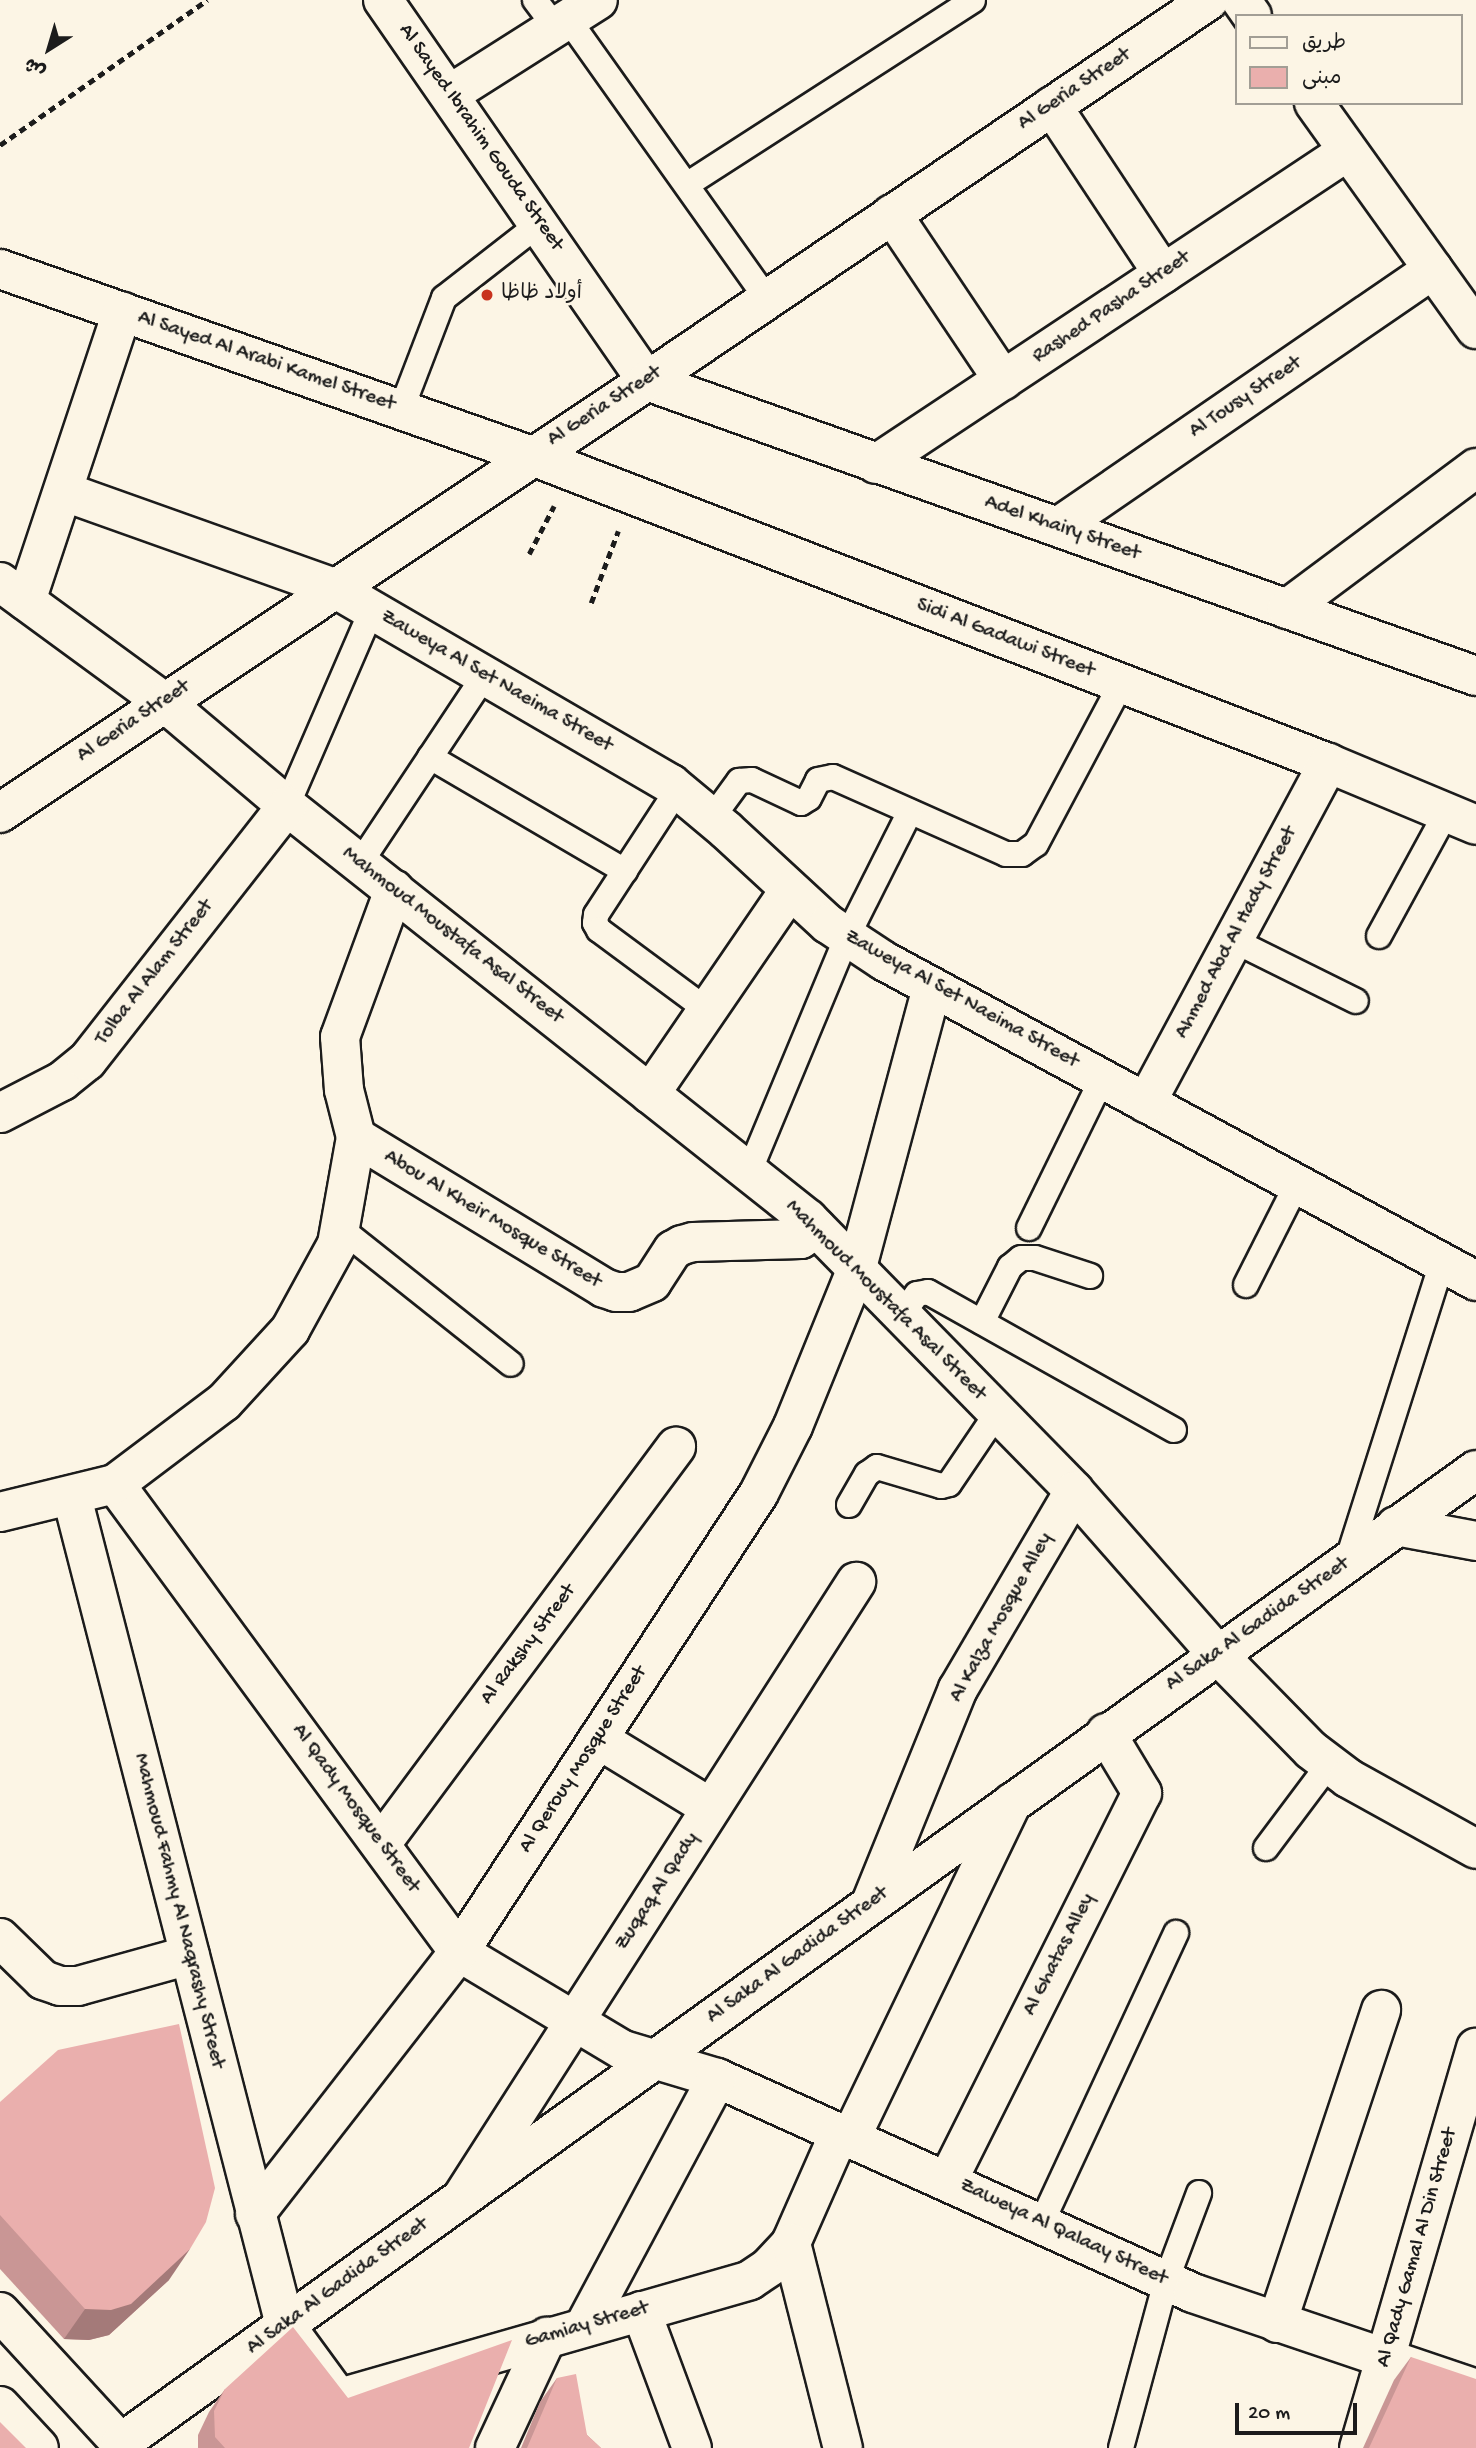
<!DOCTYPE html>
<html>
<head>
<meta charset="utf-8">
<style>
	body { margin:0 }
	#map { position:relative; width:1476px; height:2448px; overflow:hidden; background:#fcf5e5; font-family:"Gochi Hand","Playpen Sans Arabic",sans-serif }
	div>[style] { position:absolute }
	.path>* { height:4.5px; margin-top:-2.25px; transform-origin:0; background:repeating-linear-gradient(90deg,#1c1c1c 0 7px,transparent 0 12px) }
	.roads { filter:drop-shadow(2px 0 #1c1c1c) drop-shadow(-2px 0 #1c1c1c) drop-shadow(0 2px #1c1c1c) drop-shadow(0 -2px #1c1c1c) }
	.lane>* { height:24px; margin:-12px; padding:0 12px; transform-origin:12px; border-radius:12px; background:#fcf5e5 }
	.street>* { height:38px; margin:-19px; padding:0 19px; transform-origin:19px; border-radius:19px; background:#fcf5e5 }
	.secondary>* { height:38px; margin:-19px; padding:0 19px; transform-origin:19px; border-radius:19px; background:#fcf5e5 }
	.wall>* { inset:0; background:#c99695 }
	.shaded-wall>* { inset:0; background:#a47a79 }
	.building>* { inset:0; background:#eaafad }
	.dots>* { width:19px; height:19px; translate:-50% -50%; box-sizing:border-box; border:4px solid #fcf5e5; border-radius:50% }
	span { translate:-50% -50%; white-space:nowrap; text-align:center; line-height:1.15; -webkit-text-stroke:5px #fcf5e5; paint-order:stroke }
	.street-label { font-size:21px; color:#1c1c1c }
	.poi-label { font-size:21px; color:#1c1c1c }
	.left { translate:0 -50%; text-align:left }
	.legend { position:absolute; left:1235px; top:14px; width:228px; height:91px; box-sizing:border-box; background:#fcf5e5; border:2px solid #a29e95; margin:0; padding:9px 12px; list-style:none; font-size:21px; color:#1c1c1c }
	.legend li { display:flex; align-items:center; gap:14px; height:35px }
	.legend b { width:35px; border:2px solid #a29e95 }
	.north { position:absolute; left:14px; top:14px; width:70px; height:70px; -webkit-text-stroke:5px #fcf5e5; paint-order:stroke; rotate:217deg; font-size:19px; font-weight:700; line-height:28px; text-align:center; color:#1c1c1c }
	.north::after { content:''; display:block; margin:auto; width:24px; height:32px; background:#1c1c1c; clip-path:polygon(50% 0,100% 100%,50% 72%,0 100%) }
	.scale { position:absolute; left:1235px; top:2403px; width:122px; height:32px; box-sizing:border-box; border:4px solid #1c1c1c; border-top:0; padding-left:9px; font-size:21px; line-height:24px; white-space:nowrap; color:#1c1c1c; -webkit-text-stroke:5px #fcf5e5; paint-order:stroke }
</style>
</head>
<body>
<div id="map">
	<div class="path">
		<div style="left:0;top:145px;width:253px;rotate:-35deg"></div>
		<div style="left:529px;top:554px;width:54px;rotate:-62.5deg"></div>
		<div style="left:591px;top:603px;width:77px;rotate:-69.4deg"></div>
	</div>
	<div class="roads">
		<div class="lane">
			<div style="left:535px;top:0;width:34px;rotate:53deg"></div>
			<div style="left:568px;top:19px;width:342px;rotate:54.6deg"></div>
			<div style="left:688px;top:184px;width:339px;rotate:-32.8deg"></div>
			<div style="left:401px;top:410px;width:120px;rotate:-69deg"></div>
			<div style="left:444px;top:298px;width:120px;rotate:-37.9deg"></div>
			<div style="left:430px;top:757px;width:226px;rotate:30.3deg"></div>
			<div style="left:678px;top:789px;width:150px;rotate:123.1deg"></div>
			<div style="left:596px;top:915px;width:8px;rotate:97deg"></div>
			<div style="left:595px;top:923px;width:8px;rotate:60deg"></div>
			<div style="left:599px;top:930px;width:134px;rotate:36.5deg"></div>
			<div style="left:287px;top:806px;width:214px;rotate:-66.6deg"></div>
			<div style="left:712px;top:818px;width:46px;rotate:-53.9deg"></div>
			<div style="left:739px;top:781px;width:13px;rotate:-4deg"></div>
			<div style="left:752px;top:780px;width:54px;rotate:25.1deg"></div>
			<div style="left:801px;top:803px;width:9px;rotate:-32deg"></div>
			<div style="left:809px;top:798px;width:20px;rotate:-63deg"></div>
			<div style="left:818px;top:780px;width:15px;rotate:-11deg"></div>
			<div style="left:833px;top:777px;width:189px;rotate:24deg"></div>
			<div style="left:1006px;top:854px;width:16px"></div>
			<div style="left:1022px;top:854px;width:17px;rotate:-36deg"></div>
			<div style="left:1036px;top:844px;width:181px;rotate:-62deg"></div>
			<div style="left:360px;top:863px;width:226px;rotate:-56.4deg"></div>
			<div style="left:1379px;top:936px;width:140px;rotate:-61.4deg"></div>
			<div style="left:1233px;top:940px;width:137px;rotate:26.4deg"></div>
			<div style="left:749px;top:1172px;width:255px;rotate:-67.4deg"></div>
			<div style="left:847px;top:937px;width:140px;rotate:-63.3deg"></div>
			<div style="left:340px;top:1228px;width:218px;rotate:38.5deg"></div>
			<div style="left:1029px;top:1228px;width:166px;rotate:-63.9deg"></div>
			<div style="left:1246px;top:1285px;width:113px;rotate:-63.2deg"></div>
			<div style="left:901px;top:1316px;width:27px;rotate:-54deg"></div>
			<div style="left:917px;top:1294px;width:11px;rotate:-10deg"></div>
			<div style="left:928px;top:1292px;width:282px;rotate:29.3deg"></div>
			<div style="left:982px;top:1322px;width:62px;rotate:-63deg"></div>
			<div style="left:1010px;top:1267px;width:14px;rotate:-39deg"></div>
			<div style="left:1021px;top:1258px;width:14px"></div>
			<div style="left:1035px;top:1258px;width:58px;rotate:18.1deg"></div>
			<div style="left:849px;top:1505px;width:36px;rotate:-60deg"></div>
			<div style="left:867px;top:1474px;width:12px;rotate:-35deg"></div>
			<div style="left:877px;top:1467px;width:67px;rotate:16.5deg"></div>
			<div style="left:941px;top:1486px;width:8px;rotate:-14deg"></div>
			<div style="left:949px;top:1484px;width:86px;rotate:-55.9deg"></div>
			<div style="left:1347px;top:1562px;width:314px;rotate:-72.4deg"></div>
			<div style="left:1266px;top:1848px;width:105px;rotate:-53.1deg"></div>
			<div style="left:1041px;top:2224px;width:321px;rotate:-65.1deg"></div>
			<div style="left:1121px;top:2448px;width:173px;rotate:-74.9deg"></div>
			<div style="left:1166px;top:2281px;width:94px;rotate:-69.4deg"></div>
		</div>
		<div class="street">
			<div style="left:383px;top:0;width:464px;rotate:55.3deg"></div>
			<div style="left:647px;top:381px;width:880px;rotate:19.59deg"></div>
			<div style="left:1241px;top:0;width:19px;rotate:55deg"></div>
			<div style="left:450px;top:94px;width:175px;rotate:-32.4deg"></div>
			<div style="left:1314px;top:103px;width:278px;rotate:54.4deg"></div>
			<div style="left:1052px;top:106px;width:201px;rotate:56.5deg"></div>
			<div style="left:892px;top:214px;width:200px;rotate:56.2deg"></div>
			<div style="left:0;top:269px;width:564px;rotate:19.37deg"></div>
			<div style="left:532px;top:456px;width:853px;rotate:21.09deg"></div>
			<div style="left:1328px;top:763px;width:160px;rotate:22.7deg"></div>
			<div style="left:876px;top:464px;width:566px;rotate:-33.55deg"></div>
			<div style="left:65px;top:492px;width:286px;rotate:19.6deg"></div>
			<div style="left:334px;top:588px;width:390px;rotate:30.2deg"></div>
			<div style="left:671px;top:784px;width:72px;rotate:39.9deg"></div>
			<div style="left:726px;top:830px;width:139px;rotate:42.7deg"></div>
			<div style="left:828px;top:924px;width:67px;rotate:33.5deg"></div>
			<div style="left:884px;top:961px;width:673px;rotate:28.39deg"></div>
			<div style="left:1058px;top:527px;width:455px;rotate:-34.5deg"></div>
			<div style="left:0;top:582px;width:203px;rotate:36.2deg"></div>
			<div style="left:164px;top:702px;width:161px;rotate:40.2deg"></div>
			<div style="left:287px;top:806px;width:665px;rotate:38.4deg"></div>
			<div style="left:808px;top:1219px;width:380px;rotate:45.6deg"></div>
			<div style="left:1074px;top:1491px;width:217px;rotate:48.7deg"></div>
			<div style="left:1217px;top:1654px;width:134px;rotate:45.6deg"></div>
			<div style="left:1311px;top:1750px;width:46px;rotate:37.1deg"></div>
			<div style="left:1348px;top:1778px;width:146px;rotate:29deg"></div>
			<div style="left:26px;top:601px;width:305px;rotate:-71.6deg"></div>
			<div style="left:1287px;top:609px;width:236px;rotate:-36.7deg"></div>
			<div style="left:0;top:813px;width:778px;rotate:-33.73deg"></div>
			<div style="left:647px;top:381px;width:679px;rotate:-34.13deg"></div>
			<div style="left:650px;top:1094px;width:246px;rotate:-55.6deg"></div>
			<div style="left:1146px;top:1103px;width:386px;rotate:-61.8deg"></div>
			<div style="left:0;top:1113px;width:70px;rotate:-27.3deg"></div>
			<div style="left:62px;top:1081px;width:32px;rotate:-39deg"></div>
			<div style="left:87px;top:1061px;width:324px;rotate:-51.9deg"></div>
			<div style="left:356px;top:1137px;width:290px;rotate:31.3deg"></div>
			<div style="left:604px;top:1288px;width:13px;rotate:18deg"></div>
			<div style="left:616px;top:1292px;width:13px"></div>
			<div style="left:629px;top:1292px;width:25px;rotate:-23deg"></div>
			<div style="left:652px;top:1282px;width:38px;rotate:-57deg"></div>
			<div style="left:673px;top:1250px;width:10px;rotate:-29deg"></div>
			<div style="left:682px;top:1245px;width:11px;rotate:-15deg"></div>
			<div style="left:693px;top:1242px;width:108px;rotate:-1.6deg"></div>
			<div style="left:801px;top:1239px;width:19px;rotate:-36deg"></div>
			<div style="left:115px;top:1484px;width:581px;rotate:53.68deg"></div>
			<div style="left:459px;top:1952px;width:191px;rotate:30.9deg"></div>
			<div style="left:623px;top:2050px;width:98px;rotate:16.6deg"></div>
			<div style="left:717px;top:2078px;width:522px;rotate:24.31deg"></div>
			<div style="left:1193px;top:2293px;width:299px;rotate:18.7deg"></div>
			<div style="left:72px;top:1497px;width:855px;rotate:75.57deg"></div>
			<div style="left:285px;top:2325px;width:83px;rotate:53.8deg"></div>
			<div style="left:334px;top:2392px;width:10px;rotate:29deg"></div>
			<div style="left:343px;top:2397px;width:423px;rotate:-16deg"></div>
			<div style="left:750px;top:2280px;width:23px;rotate:-34deg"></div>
			<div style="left:769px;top:2267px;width:33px;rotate:-47deg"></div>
			<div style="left:791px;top:2243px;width:121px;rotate:-66.2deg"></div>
			<div style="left:0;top:1512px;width:118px;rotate:-13.7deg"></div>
			<div style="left:115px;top:1484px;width:136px;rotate:-37deg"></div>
			<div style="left:224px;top:1402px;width:98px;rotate:-47.5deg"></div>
			<div style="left:290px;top:1330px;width:98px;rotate:-61.3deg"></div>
			<div style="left:337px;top:1244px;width:109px;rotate:-79.9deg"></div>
			<div style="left:356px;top:1137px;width:49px;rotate:-104.3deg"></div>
			<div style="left:344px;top:1090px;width:53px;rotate:-94.3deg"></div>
			<div style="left:340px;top:1037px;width:157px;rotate:-69.8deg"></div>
			<div style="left:1396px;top:1526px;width:81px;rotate:10.6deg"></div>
			<div style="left:598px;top:1739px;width:132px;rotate:31.4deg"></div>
			<div style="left:381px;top:1844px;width:495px;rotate:-53.4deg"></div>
			<div style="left:871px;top:1903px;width:231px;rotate:-67.9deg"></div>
			<div style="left:958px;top:1689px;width:229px;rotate:-59.6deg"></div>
			<div style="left:0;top:1938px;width:60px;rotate:44.3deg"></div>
			<div style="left:43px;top:1980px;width:18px;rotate:19deg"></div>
			<div style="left:60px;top:1986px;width:18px"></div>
			<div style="left:78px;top:1986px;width:116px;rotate:-15.5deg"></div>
			<div style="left:851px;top:2137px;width:371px;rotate:-64.3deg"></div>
			<div style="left:948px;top:2180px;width:433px;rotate:-63.4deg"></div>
			<div style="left:1142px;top:1793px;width:70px;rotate:-121deg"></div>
			<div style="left:461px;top:2199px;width:733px;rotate:-57.37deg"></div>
			<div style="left:255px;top:2214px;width:332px;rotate:-52.1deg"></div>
			<div style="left:459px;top:1952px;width:548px;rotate:-56.83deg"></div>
			<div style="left:759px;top:1493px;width:75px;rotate:-63.1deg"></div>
			<div style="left:793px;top:1426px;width:167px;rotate:-67.9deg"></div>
			<div style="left:856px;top:1271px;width:293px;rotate:-75deg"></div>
			<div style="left:791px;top:2243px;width:211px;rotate:75.8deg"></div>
			<div style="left:641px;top:2311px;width:146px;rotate:69.6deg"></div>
			<div style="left:1277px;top:2323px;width:330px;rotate:-71.6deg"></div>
			<div style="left:584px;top:2327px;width:282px;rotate:-61.9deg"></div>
			<div style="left:495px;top:2448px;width:123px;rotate:-64.9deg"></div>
			<div style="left:1359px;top:2448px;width:417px;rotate:-73.7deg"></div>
		</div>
		<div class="secondary">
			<div style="left:0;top:2312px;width:185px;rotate:47.4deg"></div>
			<div style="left:0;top:2406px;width:57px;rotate:47.1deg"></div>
			<div style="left:121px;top:2443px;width:1668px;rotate:-35.68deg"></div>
		</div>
	</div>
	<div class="wall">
		<div style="clip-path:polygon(0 2102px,169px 2280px,109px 2335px,89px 2340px,64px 2339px,0 2269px)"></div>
		<div style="clip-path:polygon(1411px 2357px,1476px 2448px,1363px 2448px,1394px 2380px)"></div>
		<div style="clip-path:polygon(557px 2378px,587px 2435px,601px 2448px,521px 2448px,540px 2402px)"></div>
		<div style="clip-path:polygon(225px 2389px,348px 2398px,469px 2448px,198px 2448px,198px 2435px,209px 2412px)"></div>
	</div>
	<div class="shaded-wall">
		<div style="clip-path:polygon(190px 2249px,169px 2280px,109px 2335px,89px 2340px,64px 2339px,85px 2309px)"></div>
	</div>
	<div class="building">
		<div style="clip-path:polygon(179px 2024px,215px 2188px,206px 2222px,190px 2249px,131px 2304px,111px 2310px,85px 2309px,0 2215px,0 2102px,58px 2050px)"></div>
		<div style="clip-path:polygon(293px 2327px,348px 2398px,512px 2340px,469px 2448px,225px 2448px,215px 2437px,214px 2411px,225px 2389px)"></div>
		<div style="clip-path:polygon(1411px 2357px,1476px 2379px,1476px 2448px,1369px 2448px)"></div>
		<div style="clip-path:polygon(576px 2374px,587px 2435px,601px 2448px,527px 2448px,557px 2378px)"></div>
		<div style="clip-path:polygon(0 2422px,26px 2448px,0 2448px)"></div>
	</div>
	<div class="dots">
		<div style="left:487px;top:295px;background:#c8321e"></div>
	</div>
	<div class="street-label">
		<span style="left:1075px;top:90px;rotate:-34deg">Al Geria Street</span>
		<span style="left:480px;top:138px;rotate:55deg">Al Sayed Ibrahim Gouda Street</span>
		<span style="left:1112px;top:308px;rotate:-34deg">Rashed Pasha Street</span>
		<span style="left:266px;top:362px;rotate:19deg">Al Sayed Al Arabi Kamel Street</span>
		<span style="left:1246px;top:398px;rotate:-34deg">Al Tousy Street</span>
		<span style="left:605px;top:407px;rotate:-33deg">Al Geria Street</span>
		<span style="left:1062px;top:529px;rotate:19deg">Adel Khairy Street</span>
		<span style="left:1005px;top:639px;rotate:21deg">Sidi Al Gadawi Street</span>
		<span style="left:496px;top:682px;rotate:30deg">Zaweya Al Set Naeima Street</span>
		<span style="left:134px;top:722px;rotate:-34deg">Al Geria Street</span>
		<span style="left:1237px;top:933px;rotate:-62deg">Ahmed Abd Al Hady Street</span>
		<span style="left:452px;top:936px;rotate:38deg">Mahmoud Moustafa Asal Street</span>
		<span style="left:155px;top:973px;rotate:-52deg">Tolba Al Alam Street</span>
		<span style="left:961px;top:1000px;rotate:29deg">Zaweya Al Set Naeima Street</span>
		<span style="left:492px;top:1220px;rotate:31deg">Abou Al Kheir Mosque Street</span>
		<span style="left:885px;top:1301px;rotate:45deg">Mahmoud Moustafa Asal Street</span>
		<span style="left:1002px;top:1618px;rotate:-61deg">Al Kalza Mosque Alley</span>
		<span style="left:1258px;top:1625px;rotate:-35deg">Al Saka Al Gadida Street</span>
		<span style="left:529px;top:1645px;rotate:-53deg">Al Rakshy Street</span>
		<span style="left:584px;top:1760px;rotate:-57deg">Al Qerouy Mosque Street</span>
		<span style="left:355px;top:1809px;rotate:54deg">Al Qady Mosque Street</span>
		<span style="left:658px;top:1892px;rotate:-57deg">Zuqaq Al Qady</span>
		<span style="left:178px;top:1911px;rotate:76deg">Mahmoud Fahmy Al Naqrashy Street</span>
		<span style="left:1060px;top:1955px;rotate:-63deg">Al Ghatas Alley</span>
		<span style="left:798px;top:1956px;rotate:-36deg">Al Saka Al Gadida Street</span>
		<span style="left:1063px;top:2233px;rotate:25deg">Zaweya Al Qalaay Street</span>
		<span style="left:1418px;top:2248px;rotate:-74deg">Al Qady Gamal Al Din Street</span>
		<span style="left:338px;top:2287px;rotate:-36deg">Al Saka Al Gadida Street</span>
		<span style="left:587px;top:2326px;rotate:-16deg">Gamiay Street</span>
	</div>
	<div class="poi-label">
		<span class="left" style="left:501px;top:295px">أولاد ظاظا</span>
	</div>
	<ul class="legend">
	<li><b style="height:9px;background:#fcf5e5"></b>طريق</li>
	<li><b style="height:19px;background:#eaafad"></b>مبنى</li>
	</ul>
	<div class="north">ش</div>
	<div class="scale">20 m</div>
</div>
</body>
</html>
